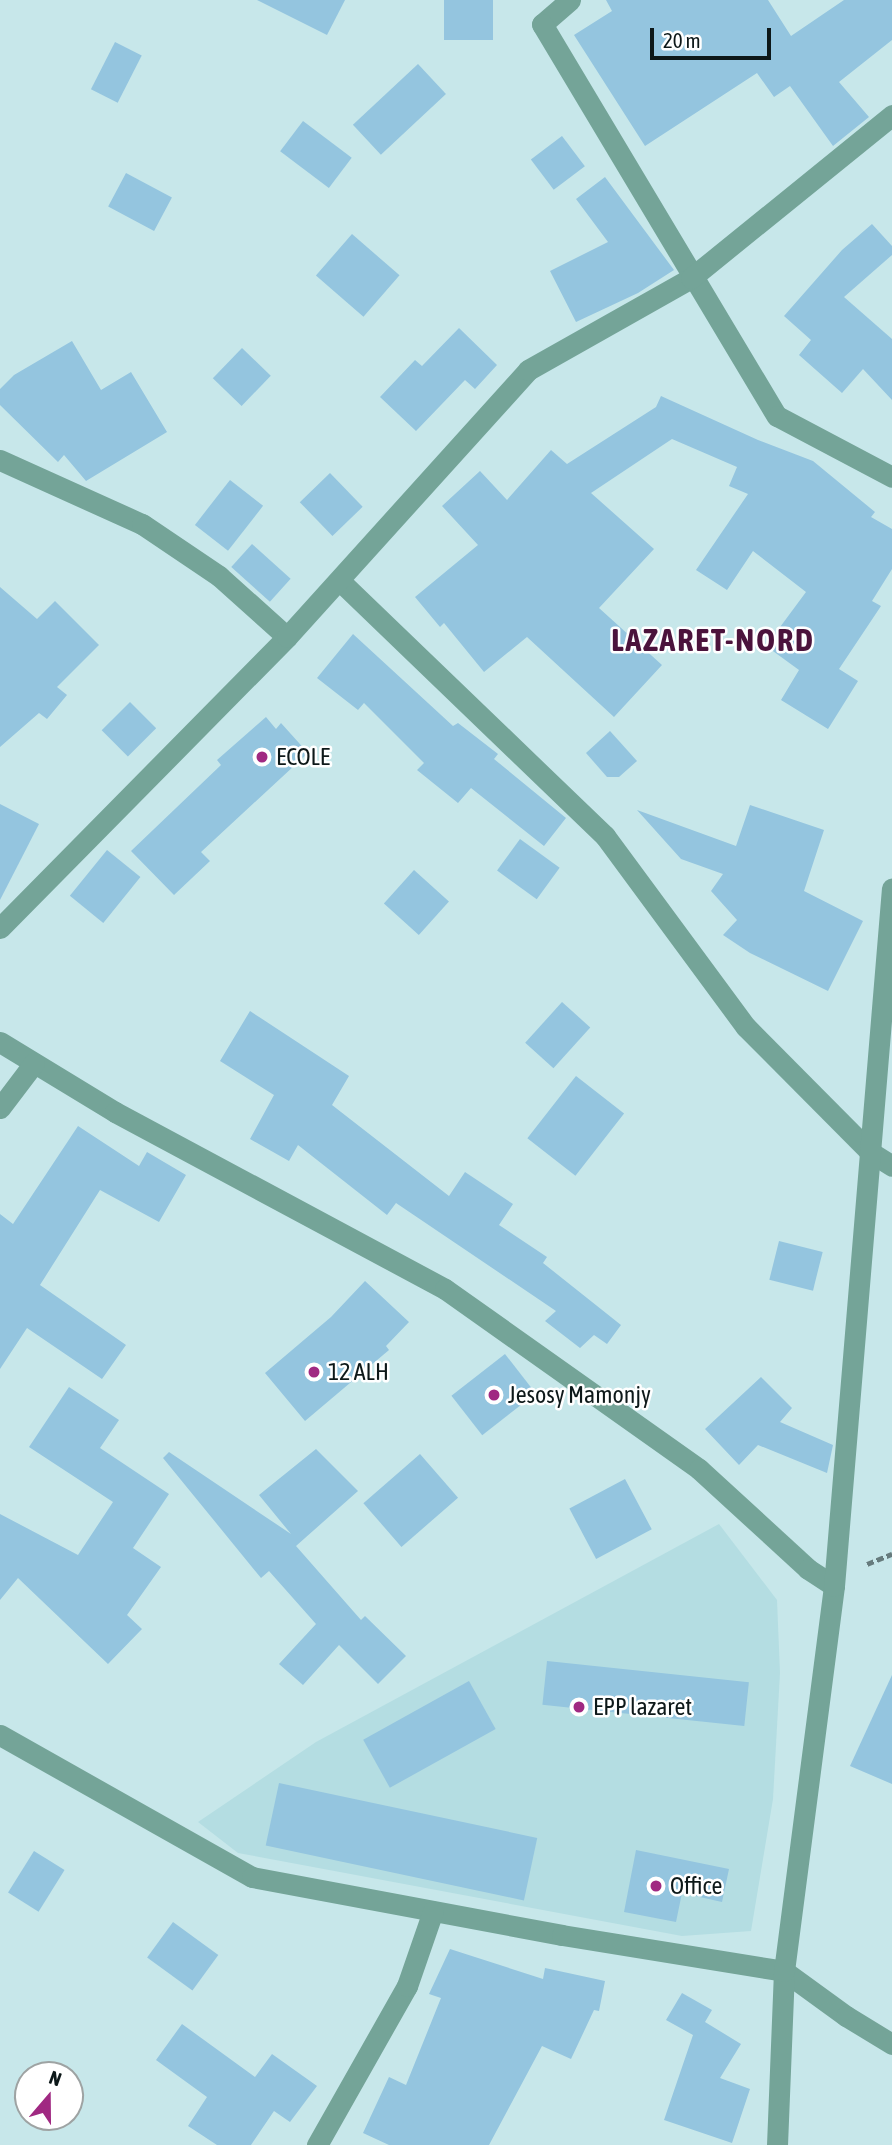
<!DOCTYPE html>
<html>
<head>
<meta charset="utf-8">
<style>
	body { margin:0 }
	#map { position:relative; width:892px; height:2145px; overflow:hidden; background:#c7e7ea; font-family:"Asap Condensed",sans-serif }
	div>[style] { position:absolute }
	.built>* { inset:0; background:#b4dde2 }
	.building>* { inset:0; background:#94c5df; transform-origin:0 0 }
	.path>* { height:4.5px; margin-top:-2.25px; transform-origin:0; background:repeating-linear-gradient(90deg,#667b7d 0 7px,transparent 0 10.5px) }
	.street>* { height:21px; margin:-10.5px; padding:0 10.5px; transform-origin:10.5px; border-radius:10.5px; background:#74a498 }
	.dots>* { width:19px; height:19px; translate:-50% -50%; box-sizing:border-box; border:4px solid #fff; border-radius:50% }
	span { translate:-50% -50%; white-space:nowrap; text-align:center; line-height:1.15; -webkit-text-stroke:5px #fff; paint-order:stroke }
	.poi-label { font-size:24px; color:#0d1819 }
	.left { translate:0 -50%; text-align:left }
	.district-label { font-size:32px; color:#4b133c; font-weight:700; letter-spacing:2px }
	.north { position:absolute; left:14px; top:2061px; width:70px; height:70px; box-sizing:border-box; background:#fff; border:2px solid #9ea3a3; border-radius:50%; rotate:20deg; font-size:19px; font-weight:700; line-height:28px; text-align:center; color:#0d1819 }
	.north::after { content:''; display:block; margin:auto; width:24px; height:32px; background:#a02982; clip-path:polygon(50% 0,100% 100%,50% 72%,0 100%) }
	.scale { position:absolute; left:650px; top:28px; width:121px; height:32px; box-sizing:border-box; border:4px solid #0d1819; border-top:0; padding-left:9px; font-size:21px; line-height:24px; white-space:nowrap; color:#0d1819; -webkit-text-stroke:5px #fff; paint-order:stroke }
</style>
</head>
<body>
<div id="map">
	<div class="built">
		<div style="clip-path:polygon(719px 1524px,777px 1600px,780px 1673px,773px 1799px,751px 1931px,682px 1936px,238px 1853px,198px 1822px,316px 1742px)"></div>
	</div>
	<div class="building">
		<div style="clip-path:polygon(257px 0,345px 0,327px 35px)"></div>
		<div style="left:444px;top:0;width:49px;height:40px"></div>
		<div style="clip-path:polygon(606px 0,768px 0,791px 36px,844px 0,892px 0,892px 40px,839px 82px,869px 117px,833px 146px,790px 86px,774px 97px,757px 73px,645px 146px,574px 35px,612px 11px)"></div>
		<div style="left:115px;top:42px;width:30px;height:53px;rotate:27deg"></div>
		<div style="left:418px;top:64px;width:41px;height:89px;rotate:47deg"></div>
		<div style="left:303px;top:121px;width:61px;height:38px;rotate:37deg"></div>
		<div style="left:562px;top:136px;width:38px;height:39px;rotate:53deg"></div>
		<div style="left:126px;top:173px;width:52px;height:38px;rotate:28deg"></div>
		<div style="clip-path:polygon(605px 177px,674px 270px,638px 293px,576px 322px,550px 271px,608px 242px,576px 199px)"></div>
		<div style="clip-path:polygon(872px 224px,892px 246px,892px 255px,844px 297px,892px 339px,892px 400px,863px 369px,842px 393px,799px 355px,811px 340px,784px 316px,842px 250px)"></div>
		<div style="left:352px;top:234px;width:63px;height:55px;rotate:41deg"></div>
		<div style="clip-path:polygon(459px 328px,497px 365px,475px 389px,465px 380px,416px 431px,380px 397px,415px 360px,422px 366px)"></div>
		<div style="clip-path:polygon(72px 341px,101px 390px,131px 372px,167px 432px,86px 481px,64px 455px,58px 462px,0 405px,0 389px,14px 375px)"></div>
		<div style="left:242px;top:348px;width:40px;height:42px;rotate:44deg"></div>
		<div style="clip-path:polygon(661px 396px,758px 440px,813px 461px,875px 512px,871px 517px,892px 529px,892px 569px,872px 601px,881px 606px,839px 669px,858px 681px,828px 729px,781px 700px,799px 670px,766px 646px,806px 592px,753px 551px,727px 590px,696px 570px,748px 494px,729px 486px,737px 467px,672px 439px,591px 493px,654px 549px,599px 608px,662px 665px,614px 717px,527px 637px,484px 672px,444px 623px,440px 627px,415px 597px,478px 545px,442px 506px,480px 471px,507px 500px,551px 450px,567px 464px,656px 407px)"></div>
		<div style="left:330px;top:473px;width:47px;height:42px;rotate:46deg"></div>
		<div style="left:230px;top:480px;width:42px;height:57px;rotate:38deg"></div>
		<div style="left:252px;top:544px;width:52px;height:31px;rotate:42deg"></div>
		<div style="clip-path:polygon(0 587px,37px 619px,55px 601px,99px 645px,57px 687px,67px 695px,47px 719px,39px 713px,0 747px)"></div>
		<div style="clip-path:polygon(353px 634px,453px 726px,458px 723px,498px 754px,494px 759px,566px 818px,544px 846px,471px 788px,458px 803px,417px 770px,424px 763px,364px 703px,358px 710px,317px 678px)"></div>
		<div style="left:130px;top:702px;width:37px;height:40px;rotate:45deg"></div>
		<div style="clip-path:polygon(266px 717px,276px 729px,281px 723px,308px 753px,201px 852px,210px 861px,174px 895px,131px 851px,221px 765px,217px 760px)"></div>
		<div style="clip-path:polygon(610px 731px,637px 761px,619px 777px,607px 777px,586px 753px)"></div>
		<div style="clip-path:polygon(0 804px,39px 824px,0 900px)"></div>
		<div style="clip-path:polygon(750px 805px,824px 830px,804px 891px,863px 921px,828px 991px,750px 953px,723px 935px,737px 920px,711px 891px,723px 874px,681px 859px,637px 810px,736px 846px)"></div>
		<div style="left:520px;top:839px;width:49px;height:39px;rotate:36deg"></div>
		<div style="left:107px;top:850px;width:43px;height:59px;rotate:39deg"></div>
		<div style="left:414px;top:870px;width:47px;height:45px;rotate:42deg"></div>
		<div style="left:562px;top:1002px;width:38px;height:55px;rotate:42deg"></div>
		<div style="clip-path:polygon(250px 1011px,349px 1076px,332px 1105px,449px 1196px,465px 1172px,513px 1204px,499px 1225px,547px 1257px,543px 1263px,621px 1325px,607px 1344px,594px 1335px,580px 1348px,545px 1321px,556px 1311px,396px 1203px,387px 1215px,298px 1145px,289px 1161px,250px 1139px,274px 1095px,220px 1061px)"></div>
		<div style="left:576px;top:1076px;width:61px;height:79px;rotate:38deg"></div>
		<div style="clip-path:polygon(78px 1126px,139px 1166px,147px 1152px,186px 1175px,159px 1222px,100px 1190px,40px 1285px,126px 1345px,102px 1379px,27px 1328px,0 1369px,0 1214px,13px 1224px)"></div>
		<div style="left:779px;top:1241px;width:45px;height:40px;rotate:14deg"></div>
		<div style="clip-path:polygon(365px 1281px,409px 1322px,386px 1346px,389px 1350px,305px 1421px,265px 1373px,331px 1317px)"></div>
		<div style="left:505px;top:1354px;width:50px;height:68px;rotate:52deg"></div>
		<div style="clip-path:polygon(761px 1377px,792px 1408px,780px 1422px,833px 1445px,827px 1473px,758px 1445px,739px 1465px,705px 1429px)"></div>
		<div style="clip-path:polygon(69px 1387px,119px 1420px,100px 1448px,169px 1494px,133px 1548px,161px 1567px,127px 1615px,142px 1629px,108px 1664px,18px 1578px,0 1600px,0 1514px,78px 1555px,113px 1502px,29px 1447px)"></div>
		<div style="clip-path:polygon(316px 1449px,358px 1491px,296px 1546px,361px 1620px,365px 1616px,406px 1656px,378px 1684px,339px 1645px,303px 1685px,279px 1664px,316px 1624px,269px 1571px,261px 1578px,163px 1458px,169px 1452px,291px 1534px,259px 1495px)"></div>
		<div style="left:420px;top:1454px;width:58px;height:75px;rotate:49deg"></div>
		<div style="left:625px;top:1479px;width:57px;height:63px;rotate:62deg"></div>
		<div style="left:547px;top:1661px;width:203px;height:44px;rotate:6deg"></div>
		<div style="clip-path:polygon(892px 1675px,892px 1784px,850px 1766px)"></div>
		<div style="left:469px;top:1681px;width:55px;height:121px;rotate:61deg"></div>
		<div style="left:279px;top:1783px;width:264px;height:64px;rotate:12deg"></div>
		<div style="clip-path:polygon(636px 1850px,729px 1869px,722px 1902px,682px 1893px,676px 1922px,624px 1912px)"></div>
		<div style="left:34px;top:1851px;width:36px;height:49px;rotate:32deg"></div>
		<div style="left:173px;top:1922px;width:56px;height:44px;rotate:36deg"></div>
		<div style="clip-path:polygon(450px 1949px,543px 1979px,545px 1968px,605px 1981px,599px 2011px,594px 2010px,571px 2059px,542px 2046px,489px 2145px,389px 2145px,363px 2133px,389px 2077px,406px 2085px,441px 1998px,429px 1994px)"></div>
		<div style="clip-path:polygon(682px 1993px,712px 2010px,705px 2022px,741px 2044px,720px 2078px,750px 2089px,732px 2143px,664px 2120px,693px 2035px,666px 2020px)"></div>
		<div style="clip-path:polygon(182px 2024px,255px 2077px,272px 2054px,317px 2086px,290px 2122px,274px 2111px,251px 2145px,217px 2145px,188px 2126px,207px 2097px,156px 2060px)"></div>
	</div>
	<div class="path">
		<div style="left:867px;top:1564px;width:27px;rotate:-22deg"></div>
	</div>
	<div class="street">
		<div style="left:570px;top:0;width:37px;rotate:139deg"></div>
		<div style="left:542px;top:24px;width:457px;rotate:59.1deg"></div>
		<div style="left:777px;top:416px;width:130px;rotate:27.9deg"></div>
		<div style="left:0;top:460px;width:156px;rotate:24.3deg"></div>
		<div style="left:142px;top:524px;width:93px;rotate:34deg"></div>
		<div style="left:219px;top:576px;width:91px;rotate:41.9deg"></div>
		<div style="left:340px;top:581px;width:368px;rotate:43.9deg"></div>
		<div style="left:605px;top:836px;width:237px;rotate:53.6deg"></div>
		<div style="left:746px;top:1027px;width:176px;rotate:45.2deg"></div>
		<div style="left:870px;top:1152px;width:26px;rotate:32deg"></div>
		<div style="left:0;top:928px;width:409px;rotate:-45.4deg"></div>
		<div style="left:287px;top:637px;width:360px;rotate:-47.9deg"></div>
		<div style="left:528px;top:370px;width:187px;rotate:-29.4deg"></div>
		<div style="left:691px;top:278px;width:259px;rotate:-39deg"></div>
		<div style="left:0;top:1042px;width:135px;rotate:31.3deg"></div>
		<div style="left:115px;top:1112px;width:374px;rotate:28.2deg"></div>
		<div style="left:445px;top:1289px;width:311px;rotate:35.3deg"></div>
		<div style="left:699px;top:1469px;width:148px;rotate:42.5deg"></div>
		<div style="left:808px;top:1569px;width:31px;rotate:33deg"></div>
		<div style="left:0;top:1108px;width:56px;rotate:-52.9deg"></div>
		<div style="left:0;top:1735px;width:289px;rotate:29.4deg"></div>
		<div style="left:252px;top:1877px;width:315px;rotate:10.6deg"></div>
		<div style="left:562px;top:1935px;width:225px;rotate:9.2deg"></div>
		<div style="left:784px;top:1971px;width:77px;rotate:36deg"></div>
		<div style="left:846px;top:2016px;width:54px;rotate:31.3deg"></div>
		<div style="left:317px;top:2145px;width:183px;rotate:-60.5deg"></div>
		<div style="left:407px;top:1986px;width:79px;rotate:-70.9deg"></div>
		<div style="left:777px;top:2145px;width:174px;rotate:-87.7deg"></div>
		<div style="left:784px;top:1971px;width:388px;rotate:-82.6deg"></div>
		<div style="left:834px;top:1586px;width:700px;rotate:-85.25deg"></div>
	</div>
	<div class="dots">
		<div style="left:262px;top:757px;background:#a02982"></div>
		<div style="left:314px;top:1372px;background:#a02982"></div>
		<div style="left:494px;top:1395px;background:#a02982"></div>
		<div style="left:579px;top:1707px;background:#a02982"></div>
		<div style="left:656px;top:1886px;background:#a02982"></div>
	</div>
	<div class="poi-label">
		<span class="left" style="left:276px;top:757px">ECOLE</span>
		<span class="left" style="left:328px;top:1372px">12 ALH</span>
		<span class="left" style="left:508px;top:1395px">Jesosy Mamonjy</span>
		<span class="left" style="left:593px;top:1707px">EPP lazaret</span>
		<span class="left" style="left:670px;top:1886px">Office</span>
	</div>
	<div class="district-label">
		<span style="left:713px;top:640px">LAZARET-NORD</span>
	</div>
	<div class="north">N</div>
	<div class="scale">20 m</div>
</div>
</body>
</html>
